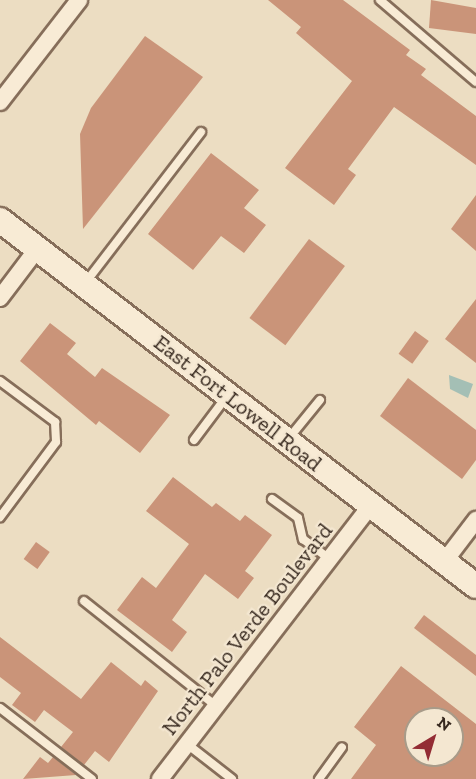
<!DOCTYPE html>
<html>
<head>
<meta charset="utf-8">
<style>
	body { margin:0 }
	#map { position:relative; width:476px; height:779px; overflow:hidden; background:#ecddc2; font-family:"Zilla Slab",serif }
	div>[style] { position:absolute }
	.water>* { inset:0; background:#a4bfb5 }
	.building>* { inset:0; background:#ca9479; transform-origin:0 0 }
	.roads { filter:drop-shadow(2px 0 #866e5a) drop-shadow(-2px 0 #866e5a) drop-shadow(0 2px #866e5a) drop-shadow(0 -2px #866e5a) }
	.service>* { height:8px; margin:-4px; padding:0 4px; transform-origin:4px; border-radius:4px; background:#f8ebd5 }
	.minor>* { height:16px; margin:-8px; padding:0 8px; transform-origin:8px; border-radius:8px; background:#f8ebd5 }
	.secondary>* { height:24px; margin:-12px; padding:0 12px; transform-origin:12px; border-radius:12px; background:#f8ebd5 }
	span { translate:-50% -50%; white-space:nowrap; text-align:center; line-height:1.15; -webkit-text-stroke:4.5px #f4e7d1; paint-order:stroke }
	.street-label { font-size:22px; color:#36281e }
	.north { position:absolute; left:404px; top:707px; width:60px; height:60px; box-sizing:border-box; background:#f4e7d1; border:2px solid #a89b89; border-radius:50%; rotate:38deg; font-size:16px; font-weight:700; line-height:24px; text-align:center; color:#36281e }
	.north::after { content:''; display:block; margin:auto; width:21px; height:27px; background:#932c34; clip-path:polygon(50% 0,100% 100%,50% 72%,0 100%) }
</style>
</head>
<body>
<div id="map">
	<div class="water">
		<div style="clip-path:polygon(449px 375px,473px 384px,468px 398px,450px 389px)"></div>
	</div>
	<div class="building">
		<div style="clip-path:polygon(268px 0,343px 0,410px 50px,406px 55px,426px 69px,421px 75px,476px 116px,476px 165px,394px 107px,348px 169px,356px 175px,334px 205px,285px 168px,352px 81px,296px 33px,301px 27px)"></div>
		<div style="clip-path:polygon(431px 0,476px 8px,476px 34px,429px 28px)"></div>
		<div style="clip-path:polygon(145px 36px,203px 77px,83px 229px,80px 134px,91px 108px)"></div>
		<div style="clip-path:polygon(211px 153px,259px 190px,244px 208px,266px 225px,244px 253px,221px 236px,193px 270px,148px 234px)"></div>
		<div style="clip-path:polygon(476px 195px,476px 251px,451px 229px)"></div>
		<div style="left:309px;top:239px;width:45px;height:99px;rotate:37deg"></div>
		<div style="clip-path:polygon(476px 299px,476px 363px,445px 339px)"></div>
		<div style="clip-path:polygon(50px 323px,76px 343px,67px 354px,95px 377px,102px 368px,170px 415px,140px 453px,99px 421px,96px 425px,20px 361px)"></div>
		<div style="left:415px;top:331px;width:17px;height:28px;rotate:36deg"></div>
		<div style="clip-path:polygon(408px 378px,476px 430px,476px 460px,462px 479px,380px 416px)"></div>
		<div style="clip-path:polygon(173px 477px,212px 507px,216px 503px,240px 521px,245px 515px,272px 535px,245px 571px,254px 578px,238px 599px,205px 574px,172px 620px,187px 632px,172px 652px,117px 610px,142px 577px,156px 588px,189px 544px,146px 511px)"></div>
		<div style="left:36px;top:542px;width:17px;height:21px;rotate:36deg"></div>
		<div style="clip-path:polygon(424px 615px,476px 655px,476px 676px,414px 628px)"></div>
		<div style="clip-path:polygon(0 637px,81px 699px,111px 662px,141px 686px,145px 680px,158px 691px,109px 762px,95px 751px,84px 765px,61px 747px,73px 732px,44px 710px,35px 722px,12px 705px,21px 693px,0 677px)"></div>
		<div style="clip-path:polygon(evenodd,401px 666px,476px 724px,476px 779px,351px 779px,376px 745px,354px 727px,401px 666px,416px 719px,452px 719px,452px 755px,416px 755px,416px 719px)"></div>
		<div style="clip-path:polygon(40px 757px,48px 763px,53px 757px,76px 775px,23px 779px)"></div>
	</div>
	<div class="roads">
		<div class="service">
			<div style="left:380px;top:0;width:126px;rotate:40.5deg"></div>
			<div style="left:86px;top:282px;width:189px;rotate:-52.5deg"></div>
			<div style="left:0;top:381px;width:69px;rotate:36.7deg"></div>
			<div style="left:55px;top:422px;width:20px;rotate:87deg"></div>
			<div style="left:56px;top:442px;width:94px;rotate:126.7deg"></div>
			<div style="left:289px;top:438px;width:49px;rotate:-50.8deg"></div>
			<div style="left:194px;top:440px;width:55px;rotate:-53.1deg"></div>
			<div style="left:272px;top:499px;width:32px;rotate:36deg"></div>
			<div style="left:298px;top:518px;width:22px;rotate:77deg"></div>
			<div style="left:303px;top:539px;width:34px;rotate:37deg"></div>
			<div style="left:84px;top:601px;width:169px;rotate:38.5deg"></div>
			<div style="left:0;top:708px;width:116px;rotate:37.7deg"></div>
			<div style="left:187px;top:744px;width:57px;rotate:37.9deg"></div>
			<div style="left:319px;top:779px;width:39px;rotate:-54deg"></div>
		</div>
		<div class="minor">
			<div style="left:0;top:102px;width:129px;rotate:-52.2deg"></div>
			<div style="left:0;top:298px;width:61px;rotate:-52.9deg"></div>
			<div style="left:444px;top:562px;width:53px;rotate:-52.7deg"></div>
			<div style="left:160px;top:779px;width:344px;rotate:-52.4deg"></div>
		</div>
		<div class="secondary">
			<div style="left:0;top:220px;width:600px;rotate:37.56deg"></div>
		</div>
	</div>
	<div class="street-label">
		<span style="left:238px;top:403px;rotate:38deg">East Fort Lowell Road</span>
		<span style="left:247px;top:629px;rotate:-52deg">North Palo Verde Boulevard</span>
	</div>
	<div class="north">N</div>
</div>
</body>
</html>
